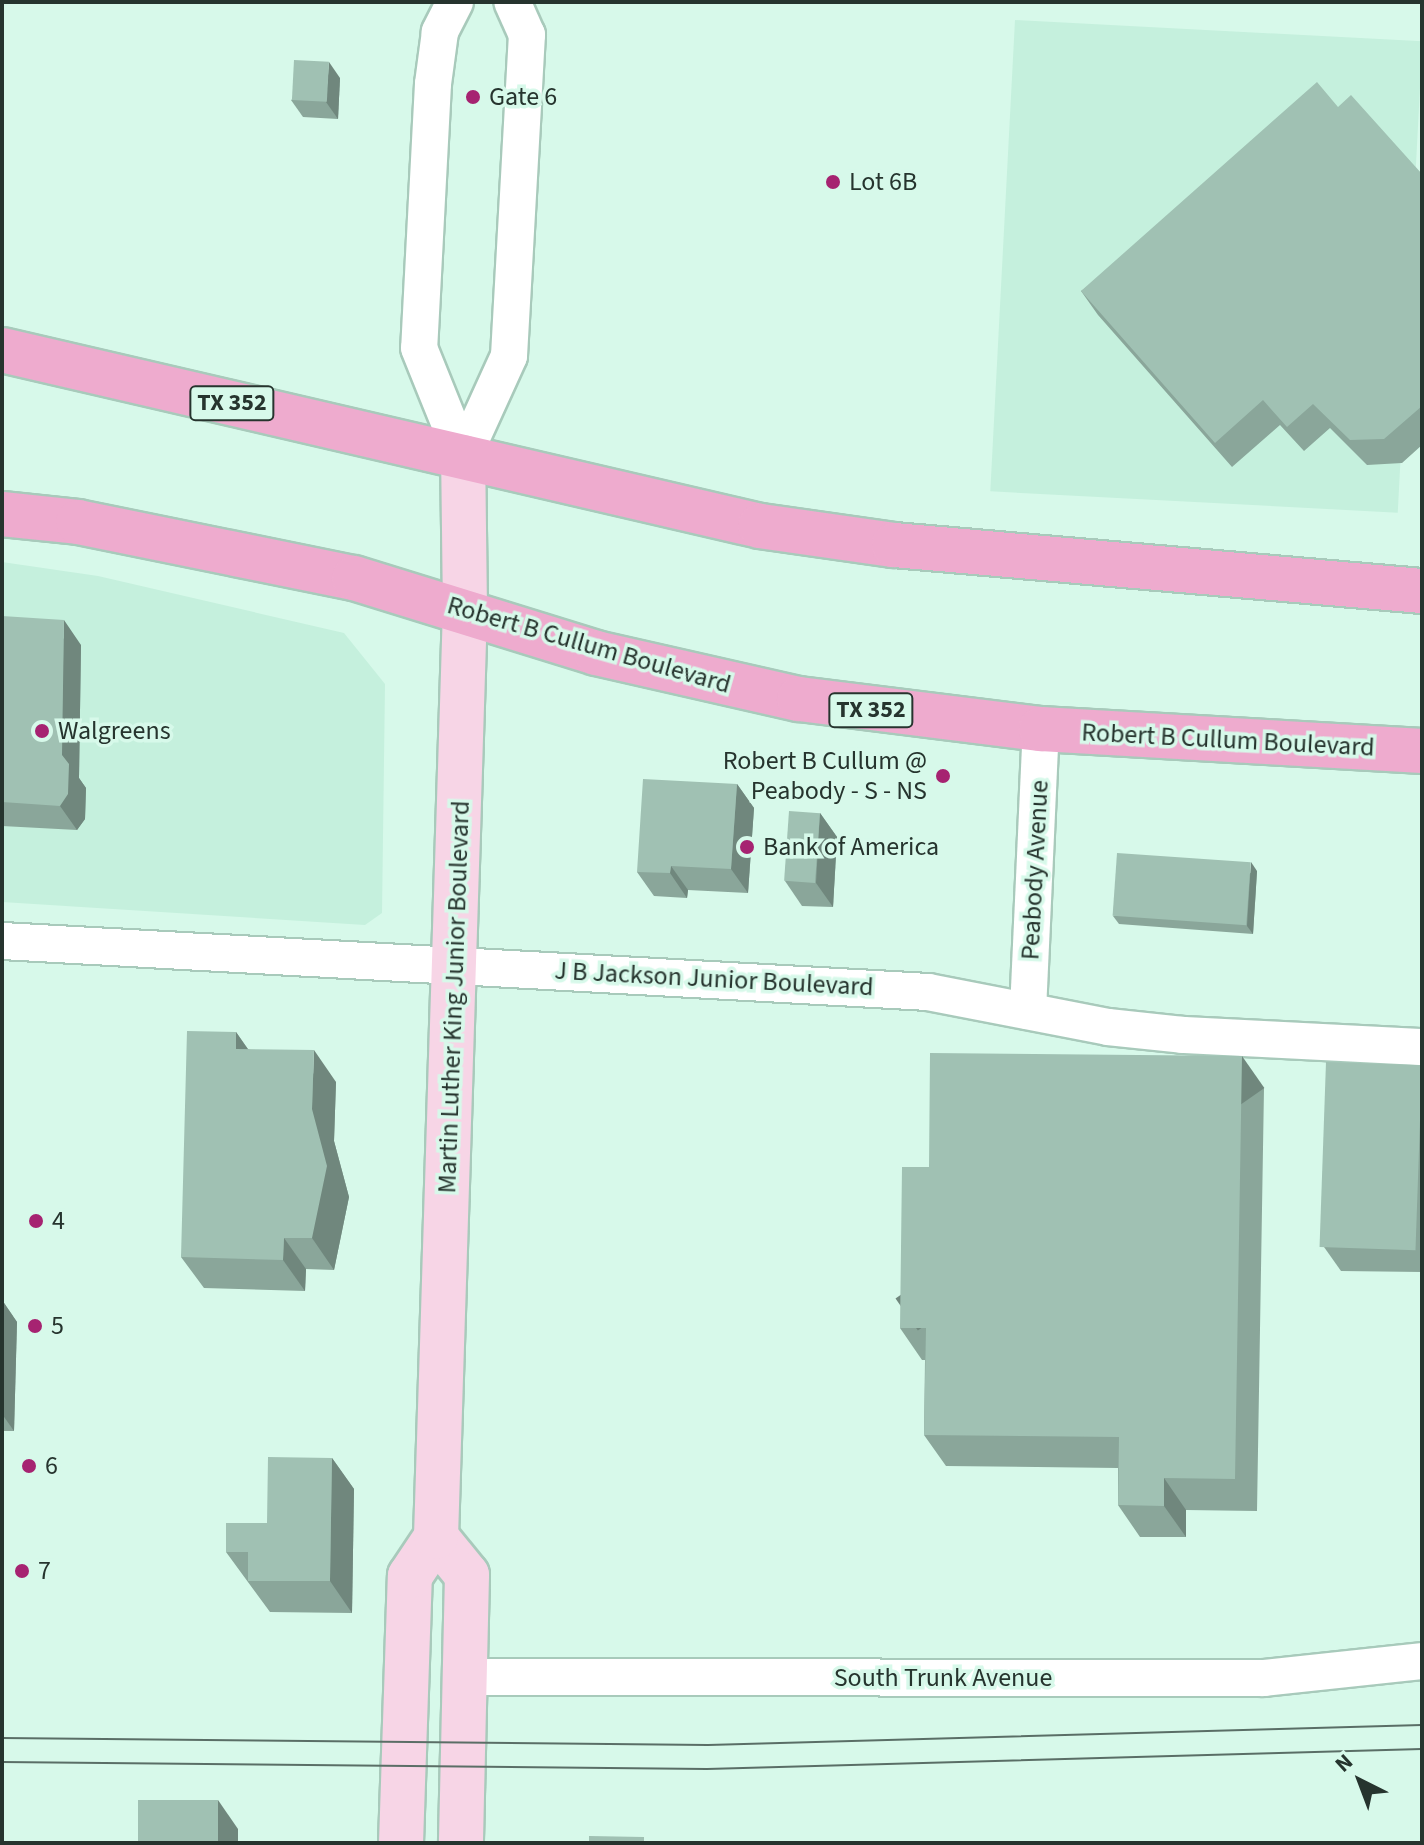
<!DOCTYPE html>
<html>
<head>
<meta charset="utf-8">
<style>
	body { margin:0 }
	#map { position:relative; width:1424px; height:1845px; overflow:hidden; background:#d7f9ea; font-family:"Source Sans 3",sans-serif }
	div>[style] { position:absolute }
	.built>* { inset:0; background:#c5f0dd; transform-origin:0 0 }
	.roads { filter:drop-shadow(2px 0 #a8cabb) drop-shadow(-2px 0 #a8cabb) drop-shadow(0 2px #a8cabb) drop-shadow(0 -2px #a8cabb) }
	.minor>* { height:36px; margin:-18px; padding:0 18px; transform-origin:18px; border-radius:18px; background:#fff }
	.secondary>* { height:44px; margin:-22px; padding:0 22px; transform-origin:22px; border-radius:22px; background:#f7d5e6 }
	.primary>* { height:44px; margin:-22px; padding:0 22px; transform-origin:22px; border-radius:22px; background:#eeabce }
	.tram>* { height:2px; margin:-1px; padding:0 1px; transform-origin:1px; border-radius:1px; background:#5a6e66 }
	.wall>* { inset:0; background:#8aa69a }
	.shaded-wall>* { inset:0; background:#70877d; transform-origin:0 0 }
	.building>* { inset:0; background:#a0c1b3; transform-origin:0 0 }
	.dots>* { width:22px; height:22px; translate:-50% -50%; box-sizing:border-box; border:4px solid #d7f9ea; border-radius:50% }
	span { translate:-50% -50%; white-space:nowrap; text-align:center; line-height:1.15; -webkit-text-stroke:7px #d7f9ea; paint-order:stroke }
	.shield-label span { padding:2px 6px; background:#d7f9ea; border:2px solid; border-radius:6px; -webkit-text-stroke-width:0 }
	.shield-label { font-size:24px; color:#26342e; font-weight:700 }
	.poi-label { font-size:26px; color:#26342e }
	.left { translate:0 -50%; text-align:left }
	.right { translate:-100% -50%; text-align:right }
	.street-label { font-size:26px; color:#26342e }
	.frame { position:absolute; inset:0; border:4px solid #26342e; pointer-events:none }
	.north { position:absolute; left:1320px; top:1741px; width:80px; height:80px; -webkit-text-stroke:6px #d7f9ea; paint-order:stroke; rotate:318deg; font-size:22px; font-weight:700; line-height:32px; text-align:center; color:#26342e }
	.north::after { content:''; display:block; margin:auto; width:28px; height:36px; background:#26342e; clip-path:polygon(50% 0,100% 100%,50% 72%,0 100%) }
</style>
</head>
<body>
<div id="map">
	<div class="built">
		<div style="left:1015px;top:20px;width:408px;height:472px;rotate:3deg"></div>
		<div style="clip-path:polygon(2px 562px,98px 576px,344px 633px,385px 684px,382px 913px,365px 925px,2px 902px)"></div>
	</div>
	<div class="roads">
		<div class="minor">
			<div style="left:455px;top:2px;width:34px;rotate:117deg"></div>
			<div style="left:440px;top:32px;width:52px;rotate:97.7deg"></div>
			<div style="left:433px;top:84px;width:264px;rotate:93deg"></div>
			<div style="left:419px;top:348px;width:118px;rotate:68deg"></div>
			<div style="left:463px;top:457px;width:111px;rotate:-65.5deg"></div>
			<div style="left:509px;top:356px;width:322px;rotate:-86.8deg"></div>
			<div style="left:527px;top:35px;width:36px;rotate:-114deg"></div>
			<div style="left:2px;top:941px;width:927px;rotate:3.15deg"></div>
			<div style="left:928px;top:992px;width:183px;rotate:11deg"></div>
			<div style="left:1108px;top:1027px;width:75px;rotate:6.1deg"></div>
			<div style="left:1183px;top:1035px;width:239px;rotate:2.9deg"></div>
			<div style="left:1028px;top:1011px;width:282px;rotate:-87.4deg"></div>
			<div style="left:464px;top:1677px;width:800px;rotate:0.07deg"></div>
			<div style="left:1264px;top:1678px;width:159px;rotate:-6.1deg"></div>
		</div>
		<div class="secondary">
			<div style="left:436px;top:1537px;width:49px;rotate:50.8deg"></div>
			<div style="left:467px;top:1575px;width:268px;rotate:91.3deg"></div>
			<div style="left:401px;top:1843px;width:267px;rotate:-88.1deg"></div>
			<div style="left:410px;top:1576px;width:47px;rotate:-56.3deg"></div>
			<div style="left:436px;top:1537px;width:926px;rotate:-88.21deg"></div>
			<div style="left:465px;top:611px;width:154px;rotate:-90.7deg"></div>
		</div>
		<div class="primary">
			<div style="left:2px;top:350px;width:778px;rotate:13.07deg"></div>
			<div style="left:760px;top:526px;width:135px;rotate:8.1deg"></div>
			<div style="left:894px;top:545px;width:530px;rotate:4.98deg"></div>
			<div style="left:2px;top:514px;width:76px;rotate:6deg"></div>
			<div style="left:78px;top:522px;width:282px;rotate:11.5deg"></div>
			<div style="left:354px;top:578px;width:253px;rotate:17.2deg"></div>
			<div style="left:596px;top:653px;width:208px;rotate:12.8deg"></div>
			<div style="left:799px;top:699px;width:244px;rotate:7.1deg"></div>
			<div style="left:1041px;top:729px;width:382px;rotate:3.3deg"></div>
		</div>
	</div>
	<div class="tram">
		<div style="left:2px;top:1738px;width:706px;rotate:0.57deg"></div>
		<div style="left:708px;top:1745px;width:714px;rotate:-1.6deg"></div>
		<div style="left:2px;top:1762px;width:705px;rotate:0.57deg"></div>
		<div style="left:707px;top:1769px;width:715px;rotate:-1.6deg"></div>
	</div>
	<div class="wall">
		<div style="clip-path:polygon(340px 78px,338px 119px,303px 117px,291px 100px)"></div>
		<div style="clip-path:polygon(1338px 107px,1422px 174px,1422px 445px,1402px 463px,1367px 465px,1330px 428px,1304px 451px,1280px 425px,1232px 467px,1098px 315px,1081px 291px)"></div>
		<div style="clip-path:polygon(2px 616px,81px 645px,79px 778px,86px 788px,85px 819px,77px 830px,2px 826px)"></div>
		<div style="clip-path:polygon(737px 784px,754px 808px,748px 893px,688px 890px,687px 898px,654px 896px,637px 872px)"></div>
		<div style="clip-path:polygon(820px 813px,837px 837px,833px 907px,802px 906px,785px 881px)"></div>
		<div style="clip-path:polygon(1257px 871px,1253px 934px,1119px 924px,1113px 916px)"></div>
		<div style="clip-path:polygon(236px 1032px,248px 1049px,336px 1082px,334px 1141px,349px 1197px,334px 1270px,306px 1269px,305px 1291px,204px 1288px,181px 1257px)"></div>
		<div style="clip-path:polygon(1422px 1065px,1422px 1272px,1341px 1271px,1324px 1247px)"></div>
		<div style="clip-path:polygon(1264px 1088px,1257px 1511px,1186px 1510px,1186px 1537px,1140px 1537px,1118px 1505px,1118px 1468px,946px 1466px,924px 1435px,925px 1360px,922px 1360px,900px 1328px,929px 1167px)"></div>
		<div style="clip-path:polygon(2px 1300px,17px 1322px,14px 1431px,2px 1431px)"></div>
		<div style="clip-path:polygon(332px 1458px,354px 1489px,352px 1613px,270px 1612px,226px 1552px,267px 1523px)"></div>
	</div>
	<div class="shaded-wall">
		<div style="clip-path:polygon(329px 62px,340px 78px,338px 119px,326px 102px)"></div>
		<div style="clip-path:polygon(64px 620px,81px 645px,79px 778px,86px 788px,85px 819px,77px 830px,60px 806px)"></div>
		<div style="clip-path:polygon(737px 784px,754px 808px,748px 893px,731px 869px)"></div>
		<div style="clip-path:polygon(820px 813px,837px 837px,833px 907px,816px 883px)"></div>
		<div style="clip-path:polygon(1251px 862px,1257px 871px,1253px 934px,1247px 926px)"></div>
		<div style="clip-path:polygon(671px 866px,688px 890px,687px 898px,670px 873px)"></div>
		<div style="clip-path:polygon(236px 1032px,258px 1064px,236px 1049px)"></div>
		<div style="clip-path:polygon(314px 1050px,336px 1082px,334px 1141px,349px 1197px,334px 1270px,312px 1238px,312px 1109px)"></div>
		<div style="left:1242px;top:1056px;width:39px;height:423px;rotate:55deg"></div>
		<div style="clip-path:polygon(284px 1238px,306px 1269px,305px 1291px,283px 1260px)"></div>
		<div style="clip-path:polygon(2px 1300px,17px 1322px,14px 1431px,2px 1414px)"></div>
		<div style="clip-path:polygon(332px 1458px,354px 1489px,352px 1613px,330px 1581px)"></div>
		<div style="clip-path:polygon(1164px 1478px,1186px 1510px,1186px 1537px,1164px 1506px)"></div>
		<div style="clip-path:polygon(218px 1800px,238px 1829px,238px 1843px,218px 1843px)"></div>
	</div>
	<div class="building">
		<div style="left:294px;top:60px;width:35px;height:40px;rotate:3deg"></div>
		<div style="clip-path:polygon(1317px 82px,1338px 107px,1351px 95px,1422px 174px,1422px 406px,1384px 439px,1350px 440px,1313px 404px,1287px 427px,1263px 400px,1215px 443px,1081px 291px)"></div>
		<div style="clip-path:polygon(2px 616px,64px 620px,62px 755px,69px 764px,68px 794px,60px 806px,2px 802px)"></div>
		<div style="clip-path:polygon(643px 779px,737px 784px,731px 869px,671px 866px,670px 873px,637px 872px)"></div>
		<div style="left:789px;top:811px;width:31px;height:70px;rotate:4deg"></div>
		<div style="left:1117px;top:853px;width:134px;height:63px;rotate:4deg"></div>
		<div style="clip-path:polygon(187px 1031px,236px 1032px,236px 1049px,314px 1050px,312px 1109px,327px 1166px,312px 1238px,284px 1238px,283px 1260px,181px 1257px)"></div>
		<div style="clip-path:polygon(930px 1053px,1242px 1056px,1235px 1479px,1164px 1478px,1164px 1506px,1118px 1505px,1119px 1437px,924px 1435px,926px 1328px,900px 1328px,902px 1167px,929px 1167px)"></div>
		<div style="left:1326px;top:1062px;width:96px;height:185px;rotate:2deg"></div>
		<div style="clip-path:polygon(268px 1457px,332px 1458px,330px 1581px,248px 1581px,248px 1552px,226px 1552px,226px 1523px,267px 1523px)"></div>
		<div style="left:138px;top:1800px;width:80px;height:43px"></div>
		<div style="clip-path:polygon(589px 1836px,644px 1837px,644px 1843px,589px 1843px)"></div>
	</div>
	<div class="dots">
		<div style="left:473px;top:97px;background:#a62371"></div>
		<div style="left:833px;top:182px;background:#a62371"></div>
		<div style="left:42px;top:731px;background:#a62371"></div>
		<div style="left:943px;top:776px;background:#a62371"></div>
		<div style="left:747px;top:847px;background:#a62371"></div>
		<div style="left:36px;top:1221px;background:#a62371"></div>
		<div style="left:35px;top:1326px;background:#a62371"></div>
		<div style="left:29px;top:1466px;background:#a62371"></div>
		<div style="left:22px;top:1571px;background:#a62371"></div>
	</div>
	<div class="shield-label">
		<span style="left:232px;top:403px">TX 352</span>
		<span style="left:871px;top:710px">TX 352</span>
	</div>
	<div class="poi-label">
		<span class="left" style="left:489px;top:97px">Gate 6</span>
		<span class="left" style="left:849px;top:182px">Lot 6B</span>
		<span class="left" style="left:58px;top:731px">Walgreens</span>
		<span class="right" style="left:927px;top:776px">Robert B Cullum @<br>Peabody - S - NS</span>
		<span class="left" style="left:763px;top:847px">Bank of America</span>
		<span class="left" style="left:52px;top:1221px">4</span>
		<span class="left" style="left:51px;top:1326px">5</span>
		<span class="left" style="left:45px;top:1466px">6</span>
		<span class="left" style="left:38px;top:1571px">7</span>
	</div>
	<div class="street-label">
		<span style="left:589px;top:645px;rotate:16deg">Robert B Cullum Boulevard</span>
		<span style="left:1228px;top:740px;rotate:3deg">Robert B Cullum Boulevard</span>
		<span style="left:1035px;top:870px;rotate:-87deg">Peabody Avenue</span>
		<span style="left:714px;top:979px;rotate:3deg">J B Jackson Junior Boulevard</span>
		<span style="left:454px;top:997px;rotate:-88deg">Martin Luther King Junior Boulevard</span>
		<span style="left:943px;top:1678px">South Trunk Avenue</span>
	</div>
	<div class="frame"></div>
	<div class="north">N</div>
</div>
</body>
</html>
